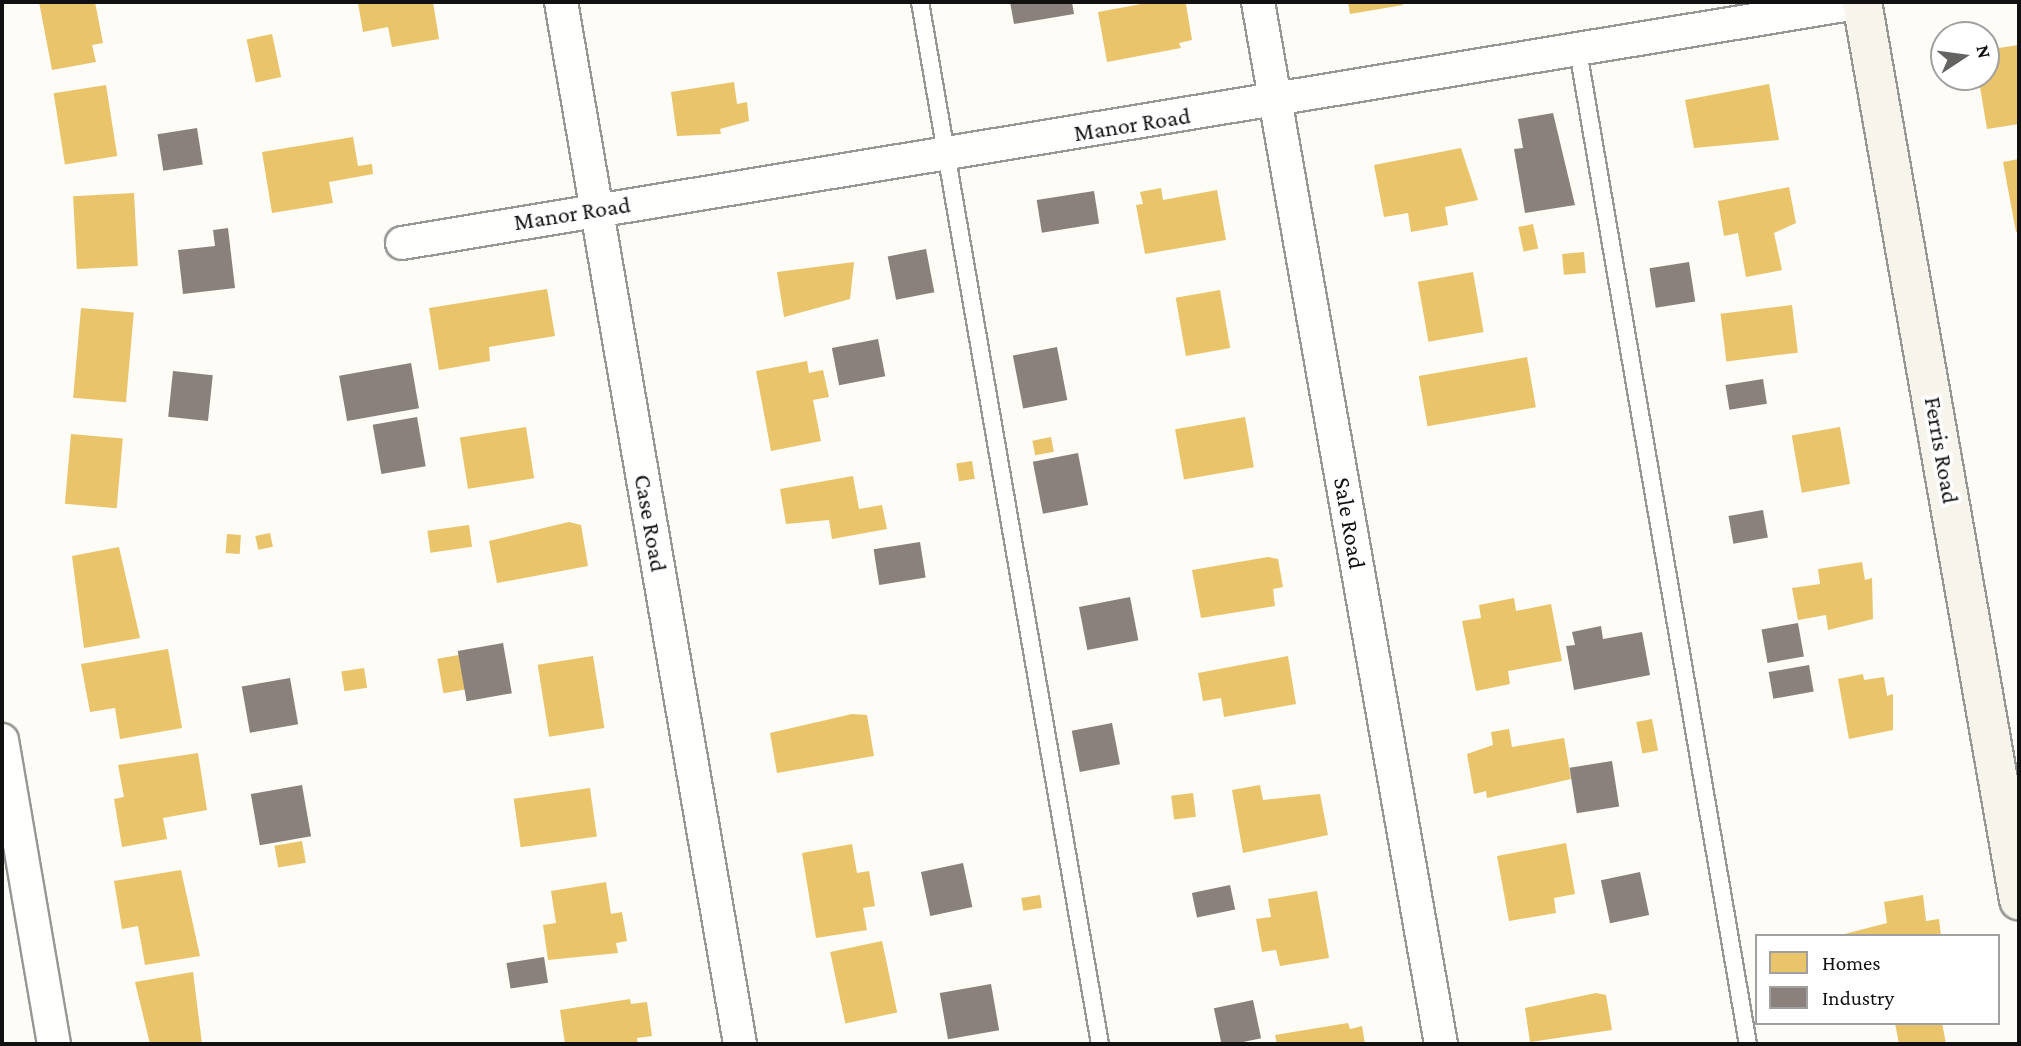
<!DOCTYPE html>
<html>
<head>
<meta charset="utf-8">
<style>
	body { margin:0 }
	#map { position:relative; width:2021px; height:1046px; overflow:hidden; background:#fdfcf7; font-family:"Crimson Pro",serif }
	div>[style] { position:absolute }
	.homes>* { inset:0; background:#e9c46a; transform-origin:0 0 }
	.industry>* { inset:0; background:#8a817c; transform-origin:0 0 }
	.roads { filter:drop-shadow(2px 0 #979795) drop-shadow(-2px 0 #979795) drop-shadow(0 2px #979795) drop-shadow(0 -2px #979795) }
	.service>* { height:16px; margin:-8px; padding:0 8px; transform-origin:8px; border-radius:8px; background:#fffffe }
	.minor>* { height:32px; margin:-16px; padding:0 16px; transform-origin:16px; border-radius:16px; background:#fffffe }
	.secondary>* { height:38px; margin:-19px; padding:0 19px; transform-origin:19px; border-radius:19px; background:#f6f4eb }
	span { translate:-50% -50%; white-space:nowrap; text-align:center; line-height:1.15; -webkit-text-stroke:7px #fff; paint-order:stroke }
	.street-label { font-size:24px; color:#111 }
	.frame { position:absolute; inset:0; border:4px solid #111; pointer-events:none }
	.legend { position:absolute; left:1755px; top:934px; width:245px; height:91px; box-sizing:border-box; background:#fff; border:2px solid #a0a0a0; margin:0; padding:9px 12px; list-style:none; font-size:21px; color:#111 }
	.legend li { display:flex; align-items:center; gap:14px; height:35px }
	.legend b { width:35px; border:2px solid #a0a0a0 }
	.north { position:absolute; left:1930px; top:21px; width:70px; height:70px; box-sizing:border-box; background:#fff; border:2px solid #a0a0a0; border-radius:50%; rotate:77deg; font-size:19px; font-weight:700; line-height:28px; text-align:center; color:#111 }
	.north::after { content:''; display:block; margin:auto; width:24px; height:32px; background:#646362; clip-path:polygon(50% 0,100% 100%,50% 72%,0 100%) }
</style>
</head>
<body>
<div id="map">
	<div class="homes">
		<div style="clip-path:polygon(39px 2px,95px 2px,103px 43px,92px 45px,96px 62px,52px 70px)"></div>
		<div style="clip-path:polygon(363px 2px,433px 2px,439px 39px,392px 47px,388px 27px,363px 32px,358px 3px)"></div>
		<div style="clip-path:polygon(1152px 2px,1186px 4px,1192px 40px,1179px 43px,1181px 48px,1107px 62px,1098px 12px)"></div>
		<div style="clip-path:polygon(1348px 2px,1402px 2px,1403px 5px,1350px 14px)"></div>
		<div style="left:272px;top:34px;width:44px;height:26px;rotate:78deg"></div>
		<div style="clip-path:polygon(2018px 45px,2019px 124px,1987px 129px,1980px 87px,1965px 90px,1963px 77px,1986px 77px,1986px 50px)"></div>
		<div style="clip-path:polygon(734px 82px,737px 104px,747px 102px,749px 121px,720px 129px,721px 134px,677px 136px,671px 92px)"></div>
		<div style="clip-path:polygon(1769px 84px,1779px 140px,1694px 148px,1685px 100px)"></div>
		<div style="left:106px;top:85px;width:72px;height:53px;rotate:81deg"></div>
		<div style="clip-path:polygon(353px 137px,358px 166px,372px 164px,373px 174px,329px 182px,333px 203px,272px 213px,262px 152px)"></div>
		<div style="clip-path:polygon(1461px 148px,1478px 200px,1445px 207px,1448px 225px,1411px 232px,1408px 213px,1384px 217px,1374px 165px)"></div>
		<div style="clip-path:polygon(2019px 159px,2019px 231px,2016px 232px,2003px 162px)"></div>
		<div style="clip-path:polygon(1789px 187px,1796px 223px,1774px 233px,1782px 270px,1746px 277px,1738px 233px,1724px 236px,1718px 201px)"></div>
		<div style="clip-path:polygon(1161px 188px,1163px 200px,1217px 190px,1226px 240px,1145px 254px,1136px 205px,1143px 204px,1140px 192px)"></div>
		<div style="left:134px;top:193px;width:73px;height:61px;rotate:87deg"></div>
		<div style="left:1533px;top:224px;width:25px;height:15px;rotate:78deg"></div>
		<div style="left:1584px;top:252px;width:21px;height:22px;rotate:85deg"></div>
		<div style="clip-path:polygon(854px 262px,850px 299px,784px 317px,777px 272px)"></div>
		<div style="left:1473px;top:272px;width:61px;height:56px;rotate:80deg"></div>
		<div style="clip-path:polygon(547px 289px,555px 336px,489px 347px,490px 361px,439px 370px,429px 308px)"></div>
		<div style="left:1220px;top:290px;width:59px;height:45px;rotate:80deg"></div>
		<div style="left:1792px;top:305px;width:48px;height:72px;rotate:83deg"></div>
		<div style="left:81px;top:308px;width:53px;height:90px;rotate:5deg"></div>
		<div style="left:1527px;top:357px;width:51px;height:110px;rotate:80deg"></div>
		<div style="clip-path:polygon(807px 361px,809px 373px,823px 370px,829px 397px,813px 400px,821px 441px,771px 451px,756px 371px)"></div>
		<div style="left:1245px;top:417px;width:51px;height:71px;rotate:80deg"></div>
		<div style="left:526px;top:427px;width:52px;height:67px;rotate:81deg"></div>
		<div style="left:1840px;top:427px;width:58px;height:49px;rotate:80deg"></div>
		<div style="left:71px;top:434px;width:52px;height:70px;rotate:5deg"></div>
		<div style="left:1051px;top:437px;width:15px;height:19px;rotate:79deg"></div>
		<div style="left:972px;top:461px;width:18px;height:16px;rotate:81deg"></div>
		<div style="clip-path:polygon(853px 476px,859px 509px,882px 505px,887px 529px,832px 539px,829px 520px,786px 524px,780px 489px)"></div>
		<div style="clip-path:polygon(569px 522px,581px 525px,588px 566px,497px 583px,489px 541px)"></div>
		<div style="left:469px;top:525px;width:22px;height:42px;rotate:82deg"></div>
		<div style="left:270px;top:533px;width:14px;height:15px;rotate:78deg"></div>
		<div style="left:227px;top:534px;width:14px;height:19px;rotate:4deg"></div>
		<div style="clip-path:polygon(119px 547px,140px 638px,84px 648px,72px 556px)"></div>
		<div style="clip-path:polygon(1268px 557px,1278px 559px,1283px 587px,1273px 589px,1275px 606px,1201px 618px,1192px 570px)"></div>
		<div style="clip-path:polygon(1862px 562px,1865px 580px,1872px 578px,1873px 619px,1828px 630px,1826px 615px,1798px 620px,1792px 588px,1820px 584px,1818px 569px)"></div>
		<div style="clip-path:polygon(1514px 598px,1516px 611px,1551px 604px,1562px 661px,1508px 671px,1510px 684px,1476px 691px,1462px 621px,1481px 618px,1479px 605px)"></div>
		<div style="clip-path:polygon(168px 649px,182px 728px,120px 739px,115px 708px,90px 712px,81px 664px)"></div>
		<div style="left:459px;top:655px;width:35px;height:22px;rotate:80deg"></div>
		<div style="left:593px;top:656px;width:73px;height:56px;rotate:81deg"></div>
		<div style="clip-path:polygon(1288px 656px,1296px 704px,1224px 717px,1221px 698px,1203px 701px,1198px 673px)"></div>
		<div style="left:364px;top:668px;width:20px;height:23px;rotate:81deg"></div>
		<div style="clip-path:polygon(1863px 674px,1864px 680px,1884px 677px,1887px 696px,1893px 694px,1893px 730px,1849px 739px,1838px 679px)"></div>
		<div style="clip-path:polygon(852px 714px,867px 715px,874px 756px,777px 773px,770px 733px)"></div>
		<div style="left:1652px;top:719px;width:32px;height:16px;rotate:79deg"></div>
		<div style="clip-path:polygon(1509px 729px,1512px 747px,1564px 738px,1571px 779px,1487px 798px,1486px 791px,1474px 794px,1467px 754px,1493px 745px,1491px 732px)"></div>
		<div style="clip-path:polygon(198px 753px,207px 810px,163px 818px,167px 839px,122px 847px,114px 799px,124px 797px,118px 765px)"></div>
		<div style="clip-path:polygon(1260px 785px,1263px 800px,1320px 794px,1328px 835px,1243px 853px,1232px 790px)"></div>
		<div style="left:590px;top:788px;width:49px;height:77px;rotate:82deg"></div>
		<div style="left:1193px;top:793px;width:24px;height:22px;rotate:83deg"></div>
		<div style="left:302px;top:841px;width:22px;height:28px;rotate:80deg"></div>
		<div style="clip-path:polygon(1566px 843px,1575px 894px,1554px 898px,1556px 913px,1509px 921px,1497px 856px)"></div>
		<div style="clip-path:polygon(852px 844px,857px 873px,869px 871px,875px 906px,863px 908px,867px 930px,816px 938px,802px 853px)"></div>
		<div style="clip-path:polygon(181px 870px,200px 956px,145px 965px,138px 926px,122px 929px,114px 881px)"></div>
		<div style="clip-path:polygon(606px 882px,611px 914px,622px 912px,627px 941px,616px 943px,618px 953px,548px 960px,543px 925px,556px 923px,551px 891px)"></div>
		<div style="clip-path:polygon(1317px 891px,1329px 958px,1280px 966px,1276px 950px,1262px 952px,1256px 919px,1271px 917px,1268px 899px)"></div>
		<div style="left:1040px;top:895px;width:13px;height:19px;rotate:81deg"></div>
		<div style="clip-path:polygon(1923px 895px,1926px 921px,1939px 919px,1941px 936px,1837px 936px,1887px 923px,1884px 902px)"></div>
		<div style="left:882px;top:941px;width:73px;height:53px;rotate:78deg"></div>
		<div style="clip-path:polygon(193px 972px,202px 1044px,150px 1044px,135px 982px)"></div>
		<div style="clip-path:polygon(1596px 993px,1606px 995px,1612px 1030px,1530px 1042px,1525px 1008px)"></div>
		<div style="clip-path:polygon(630px 999px,631px 1004px,647px 1002px,652px 1036px,637px 1038px,638px 1044px,565px 1044px,560px 1010px)"></div>
		<div style="clip-path:polygon(1348px 1023px,1350px 1029px,1362px 1026px,1365px 1044px,1277px 1044px,1275px 1035px)"></div>
		<div style="clip-path:polygon(1895px 1023px,1942px 1023px,1946px 1044px,1899px 1044px)"></div>
	</div>
	<div class="industry">
		<div style="clip-path:polygon(1010px 2px,1072px 2px,1074px 14px,1014px 24px)"></div>
		<div style="clip-path:polygon(1553px 113px,1575px 205px,1525px 213px,1514px 149px,1523px 148px,1518px 119px)"></div>
		<div style="left:197px;top:128px;width:37px;height:40px;rotate:81deg"></div>
		<div style="left:1094px;top:191px;width:33px;height:58px;rotate:81deg"></div>
		<div style="clip-path:polygon(228px 228px,235px 288px,183px 294px,178px 250px,215px 246px,213px 230px)"></div>
		<div style="left:926px;top:249px;width:44px;height:39px;rotate:79deg"></div>
		<div style="left:1689px;top:262px;width:40px;height:40px;rotate:81deg"></div>
		<div style="left:878px;top:339px;width:38px;height:47px;rotate:79deg"></div>
		<div style="left:1057px;top:347px;width:54px;height:45px;rotate:79deg"></div>
		<div style="left:411px;top:363px;width:46px;height:73px;rotate:80deg"></div>
		<div style="left:173px;top:371px;width:40px;height:46px;rotate:6deg"></div>
		<div style="left:1763px;top:379px;width:25px;height:38px;rotate:81deg"></div>
		<div style="left:417px;top:417px;width:50px;height:45px;rotate:80deg"></div>
		<div style="left:1078px;top:453px;width:53px;height:46px;rotate:79deg"></div>
		<div style="left:1763px;top:510px;width:28px;height:35px;rotate:80deg"></div>
		<div style="left:920px;top:542px;width:36px;height:47px;rotate:81deg"></div>
		<div style="left:1130px;top:597px;width:44px;height:52px;rotate:79deg"></div>
		<div style="left:1798px;top:623px;width:34px;height:37px;rotate:80deg"></div>
		<div style="clip-path:polygon(1601px 626px,1603px 639px,1642px 632px,1650px 675px,1574px 690px,1566px 646px,1575px 645px,1572px 632px)"></div>
		<div style="left:503px;top:643px;width:51px;height:46px;rotate:80deg"></div>
		<div style="left:1809px;top:665px;width:27px;height:41px;rotate:80deg"></div>
		<div style="left:290px;top:678px;width:47px;height:49px;rotate:80deg"></div>
		<div style="left:1112px;top:723px;width:42px;height:41px;rotate:79deg"></div>
		<div style="left:1612px;top:761px;width:46px;height:43px;rotate:81deg"></div>
		<div style="left:302px;top:785px;width:52px;height:52px;rotate:80deg"></div>
		<div style="left:963px;top:863px;width:45px;height:43px;rotate:78deg"></div>
		<div style="left:1640px;top:872px;width:44px;height:40px;rotate:78deg"></div>
		<div style="left:1230px;top:885px;width:25px;height:39px;rotate:78deg"></div>
		<div style="left:544px;top:957px;width:26px;height:38px;rotate:81deg"></div>
		<div style="left:991px;top:984px;width:47px;height:52px;rotate:80deg"></div>
		<div style="left:1253px;top:1000px;width:39px;height:40px;rotate:78deg"></div>
	</div>
	<div class="roads">
		<div class="service">
			<div style="left:920px;top:2px;width:1057px;rotate:80.2deg"></div>
			<div style="left:1578px;top:51px;width:1007px;rotate:80.29deg"></div>
		</div>
		<div class="minor">
			<div style="left:561px;top:2px;width:1057px;rotate:80.25deg"></div>
			<div style="left:1258px;top:2px;width:1058px;rotate:80.04deg"></div>
			<div style="left:402px;top:243px;width:1480px;rotate:-9.37deg"></div>
			<div style="left:2px;top:740px;width:308px;rotate:80.3deg"></div>
		</div>
		<div class="secondary">
			<div style="left:1862px;top:2px;width:912px;rotate:80.08deg"></div>
		</div>
	</div>
	<div class="street-label">
		<span style="left:1132px;top:124px;rotate:-9deg">Manor Road</span>
		<span style="left:572px;top:213px;rotate:-9deg">Manor Road</span>
		<span style="left:1942px;top:450px;rotate:80deg">Ferris Road</span>
		<span style="left:651px;top:523px;rotate:80deg">Case Road</span>
		<span style="left:1350px;top:523px;rotate:80deg">Sale Road</span>
	</div>
	<div class="frame"></div>
	<ul class="legend">
	<li><b style="height:19px;background:#e9c46a"></b>Homes</li>
	<li><b style="height:19px;background:#8a817c"></b>Industry</li>
	</ul>
	<div class="north">N</div>
</div>
</body>
</html>
